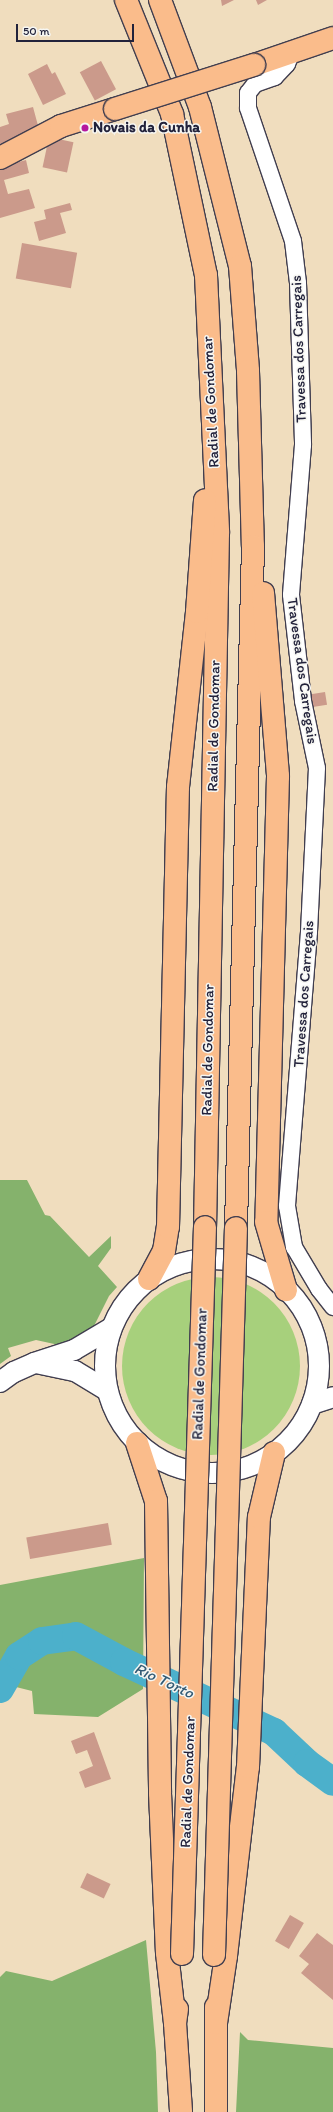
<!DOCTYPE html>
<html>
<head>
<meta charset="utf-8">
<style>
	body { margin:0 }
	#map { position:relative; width:333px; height:2112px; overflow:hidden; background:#f0ddbe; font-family:Itim,sans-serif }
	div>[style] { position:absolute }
	.green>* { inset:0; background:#a7d07c }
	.round { border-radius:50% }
	.forest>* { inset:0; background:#85b26c }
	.river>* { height:28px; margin:-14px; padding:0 14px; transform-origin:14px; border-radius:14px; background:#4cb0cb }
	.building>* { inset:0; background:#cb9a8b; transform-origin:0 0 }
	.roads { filter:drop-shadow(1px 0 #413e4f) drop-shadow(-1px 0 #413e4f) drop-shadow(0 1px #413e4f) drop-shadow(0 -1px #413e4f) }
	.minor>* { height:16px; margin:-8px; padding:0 8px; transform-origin:8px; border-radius:8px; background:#fff }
	.tertiary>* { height:20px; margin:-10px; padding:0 10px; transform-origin:10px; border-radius:10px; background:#fff }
	.tertiary>.ring { margin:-10px; padding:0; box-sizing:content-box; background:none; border:20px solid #fff; border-radius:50% }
	.primary>* { height:22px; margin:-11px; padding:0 11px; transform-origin:11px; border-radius:11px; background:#fabc8b }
	.motorway>* { height:22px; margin:-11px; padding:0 11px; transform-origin:11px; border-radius:11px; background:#fabc8b }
	.bridges { filter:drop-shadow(1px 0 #413e4f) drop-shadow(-1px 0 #413e4f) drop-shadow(0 1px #413e4f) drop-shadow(0 -1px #413e4f) }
	.primary-bridge>* { height:22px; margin:-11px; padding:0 11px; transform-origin:11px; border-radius:11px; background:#fabc8b }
	.motorway-bridge>* { height:22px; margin:-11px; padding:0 11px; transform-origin:11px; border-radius:11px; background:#fabc8b }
	.dots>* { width:11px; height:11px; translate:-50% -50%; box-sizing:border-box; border:2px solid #f6f6f2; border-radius:50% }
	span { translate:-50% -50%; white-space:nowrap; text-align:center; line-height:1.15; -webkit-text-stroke:3px #f6f6f2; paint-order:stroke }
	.poi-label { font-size:15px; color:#22223b; font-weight:700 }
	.left { translate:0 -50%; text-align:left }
	.street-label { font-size:15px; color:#22223b }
	.water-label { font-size:16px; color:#335b75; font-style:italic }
	.scale { position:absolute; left:16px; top:24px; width:118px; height:18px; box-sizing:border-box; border:2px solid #22223b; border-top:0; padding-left:5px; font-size:12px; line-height:14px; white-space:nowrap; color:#22223b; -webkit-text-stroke:3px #f6f6f2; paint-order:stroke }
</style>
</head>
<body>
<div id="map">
	<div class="green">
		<div class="round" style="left:122px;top:1277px;width:178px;height:178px"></div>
	</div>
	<div class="forest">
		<div style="clip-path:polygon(0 1180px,27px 1180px,45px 1215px,50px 1216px,89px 1257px,111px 1236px,111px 1248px,98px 1266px,117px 1287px,109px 1296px,92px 1330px,91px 1352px,36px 1340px,8px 1348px,11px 1356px,0 1364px)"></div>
		<div style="clip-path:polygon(144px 1558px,143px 1689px,98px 1717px,34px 1714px,32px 1691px,16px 1687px,5px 1670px,0 1677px,0 1585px)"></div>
		<div style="clip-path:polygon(146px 1940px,156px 2052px,158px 2112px,0 2112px,0 1977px,6px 1971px,52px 1981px)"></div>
		<div style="clip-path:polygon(240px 2032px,248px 2040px,333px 2048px,333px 2112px,236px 2112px)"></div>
	</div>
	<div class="river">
		<div style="left:0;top:1689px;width:38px;rotate:-60deg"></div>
		<div style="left:19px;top:1656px;width:27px;rotate:-33deg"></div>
		<div style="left:42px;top:1641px;width:34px;rotate:-8deg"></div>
		<div style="left:76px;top:1636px;width:55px;rotate:28.4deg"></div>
		<div style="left:124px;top:1662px;width:166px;rotate:25deg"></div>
		<div style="left:274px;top:1732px;width:45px;rotate:43.2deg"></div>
		<div style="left:307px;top:1763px;width:32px;rotate:36deg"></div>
	</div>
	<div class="building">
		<div style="clip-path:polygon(221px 0,234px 0,222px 6px)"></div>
		<div style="clip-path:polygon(256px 0,267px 0,258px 5px)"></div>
		<div style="left:101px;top:61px;width:32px;height:24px;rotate:62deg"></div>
		<div style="clip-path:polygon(47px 64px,52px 74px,55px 72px,66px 94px,43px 105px,28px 74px)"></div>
		<div style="clip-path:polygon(33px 107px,40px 133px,0 144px,0 127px,9px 124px,6px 114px)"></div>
		<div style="left:49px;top:137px;width:25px;height:31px;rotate:12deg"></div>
		<div style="clip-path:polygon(26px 160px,29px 173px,4px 180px,8px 194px,29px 189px,35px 208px,0 218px,0 167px)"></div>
		<div style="clip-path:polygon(70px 203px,72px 210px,60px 213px,66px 233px,39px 241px,34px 222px,46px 219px,44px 210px)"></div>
		<div style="left:22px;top:243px;width:56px;height:36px;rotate:10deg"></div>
		<div style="left:325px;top:692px;width:13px;height:16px;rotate:81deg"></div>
		<div style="left:108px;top:1523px;width:22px;height:83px;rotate:80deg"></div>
		<div style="clip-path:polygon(94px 1732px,111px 1779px,85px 1788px,79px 1772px,93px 1766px,87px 1750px,76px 1754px,71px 1741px)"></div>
		<div style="left:87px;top:1873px;width:26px;height:16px;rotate:25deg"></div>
		<div style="left:290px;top:1915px;width:16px;height:30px;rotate:30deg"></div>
		<div style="clip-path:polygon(317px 1933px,333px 1945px,333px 2000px,301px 1973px,309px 1964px,299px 1956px)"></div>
	</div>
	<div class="roads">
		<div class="minor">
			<div style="left:292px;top:52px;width:13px;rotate:113deg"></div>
			<div style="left:287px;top:64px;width:18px;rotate:133deg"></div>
			<div style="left:275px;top:77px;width:21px;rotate:161deg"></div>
			<div style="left:255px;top:84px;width:11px;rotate:128deg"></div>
			<div style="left:248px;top:93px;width:15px;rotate:90deg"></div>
			<div style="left:248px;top:108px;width:140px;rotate:71.3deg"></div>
			<div style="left:293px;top:241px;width:42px;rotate:83.2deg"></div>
			<div style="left:298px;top:283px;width:162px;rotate:88.2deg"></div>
			<div style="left:303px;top:445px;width:150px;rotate:94.6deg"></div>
			<div style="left:291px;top:595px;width:107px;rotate:83.5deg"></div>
			<div style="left:303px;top:701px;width:68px;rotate:78.2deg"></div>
			<div style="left:317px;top:768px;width:164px;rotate:92.8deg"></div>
			<div style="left:309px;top:932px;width:275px;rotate:94.6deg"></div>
			<div style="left:287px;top:1206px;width:42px;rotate:80.3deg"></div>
			<div style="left:294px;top:1247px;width:49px;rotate:59.2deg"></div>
			<div style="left:319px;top:1289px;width:23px;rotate:52deg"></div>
		</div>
		<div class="tertiary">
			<div class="ring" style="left:105px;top:1259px;width:194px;height:194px"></div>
			<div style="left:36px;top:1363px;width:40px;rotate:12deg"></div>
			<div style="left:75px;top:1371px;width:37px;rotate:31deg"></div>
			<div style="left:0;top:1382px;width:17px;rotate:-36deg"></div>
			<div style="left:14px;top:1372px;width:22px;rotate:-24deg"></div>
			<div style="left:34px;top:1363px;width:42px;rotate:-18deg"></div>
			<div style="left:74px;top:1350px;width:43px;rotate:-30.7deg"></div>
			<div style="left:312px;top:1404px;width:22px;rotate:-18deg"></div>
		</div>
		<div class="primary">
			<div style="left:254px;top:65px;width:83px;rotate:-18.9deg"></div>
			<div style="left:0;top:158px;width:69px;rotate:-27.7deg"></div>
			<div style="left:61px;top:126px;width:57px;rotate:-17.5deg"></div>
		</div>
		<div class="motorway">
			<div style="left:126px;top:0;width:123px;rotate:68deg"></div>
			<div style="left:172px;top:114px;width:165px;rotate:78.1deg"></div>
			<div style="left:206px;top:275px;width:258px;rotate:87.3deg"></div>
			<div style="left:218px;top:533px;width:694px;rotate:91.07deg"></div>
			<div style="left:160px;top:0;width:114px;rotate:69.5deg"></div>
			<div style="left:200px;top:107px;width:164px;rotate:75.9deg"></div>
			<div style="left:240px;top:266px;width:105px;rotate:85.6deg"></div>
			<div style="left:248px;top:371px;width:175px;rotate:88.4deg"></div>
			<div style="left:253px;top:546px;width:682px;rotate:91.43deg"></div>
			<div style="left:263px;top:593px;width:184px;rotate:85.3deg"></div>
			<div style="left:278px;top:776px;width:446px;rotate:91.5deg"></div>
			<div style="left:266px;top:1222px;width:71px;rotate:73.6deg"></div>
			<div style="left:149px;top:1279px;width:32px;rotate:-62deg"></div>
			<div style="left:164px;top:1251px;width:24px;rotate:-81deg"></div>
			<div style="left:168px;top:1227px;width:440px;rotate:-88.7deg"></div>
			<div style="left:178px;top:787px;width:176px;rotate:-83.8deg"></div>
			<div style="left:197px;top:612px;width:112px;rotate:-85.9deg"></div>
			<div style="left:137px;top:1443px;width:61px;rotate:71.9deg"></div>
			<div style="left:156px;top:1501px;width:292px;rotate:89.2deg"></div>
			<div style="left:160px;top:1793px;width:160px;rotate:87.5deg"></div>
			<div style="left:167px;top:1953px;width:70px;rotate:83.5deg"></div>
			<div style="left:216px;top:2007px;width:105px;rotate:90deg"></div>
			<div style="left:177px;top:2009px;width:14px;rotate:98deg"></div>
			<div style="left:175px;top:2023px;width:89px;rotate:86.1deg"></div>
			<div style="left:216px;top:2023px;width:68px;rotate:-81.5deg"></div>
			<div style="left:226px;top:1956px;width:190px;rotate:-83.4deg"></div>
			<div style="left:248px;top:1767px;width:250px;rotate:-87.5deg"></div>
			<div style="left:259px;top:1517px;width:66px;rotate:-76.8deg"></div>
		</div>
	</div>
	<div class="bridges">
		<div class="primary-bridge">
			<div style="left:115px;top:109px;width:146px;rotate:-17.6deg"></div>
		</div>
		<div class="motorway-bridge">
			<div style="left:182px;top:1954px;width:727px;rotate:-88.19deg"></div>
			<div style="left:214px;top:1955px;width:727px;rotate:-88.27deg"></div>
		</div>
	</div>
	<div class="dots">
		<div style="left:85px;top:128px;background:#b5179e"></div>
	</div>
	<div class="poi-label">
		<span class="left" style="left:93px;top:128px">Novais da Cunha</span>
	</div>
	<div class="street-label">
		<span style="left:299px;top:349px;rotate:-92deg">Travessa dos Carregais</span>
		<span style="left:211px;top:402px;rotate:-93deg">Radial de Gondomar</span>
		<span style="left:302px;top:671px;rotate:82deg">Travessa dos Carregais</span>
		<span style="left:214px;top:726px;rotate:-89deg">Radial de Gondomar</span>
		<span style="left:304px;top:994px;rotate:-86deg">Travessa dos Carregais</span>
		<span style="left:208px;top:1050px;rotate:-89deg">Radial de Gondomar</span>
		<span style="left:200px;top:1374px;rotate:-88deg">Radial de Gondomar</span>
		<span style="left:188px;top:1782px;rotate:-88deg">Radial de Gondomar</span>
	</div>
	<div class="water-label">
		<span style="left:164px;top:1681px;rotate:25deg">Rio Torto</span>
	</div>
	<div class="scale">50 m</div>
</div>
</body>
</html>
